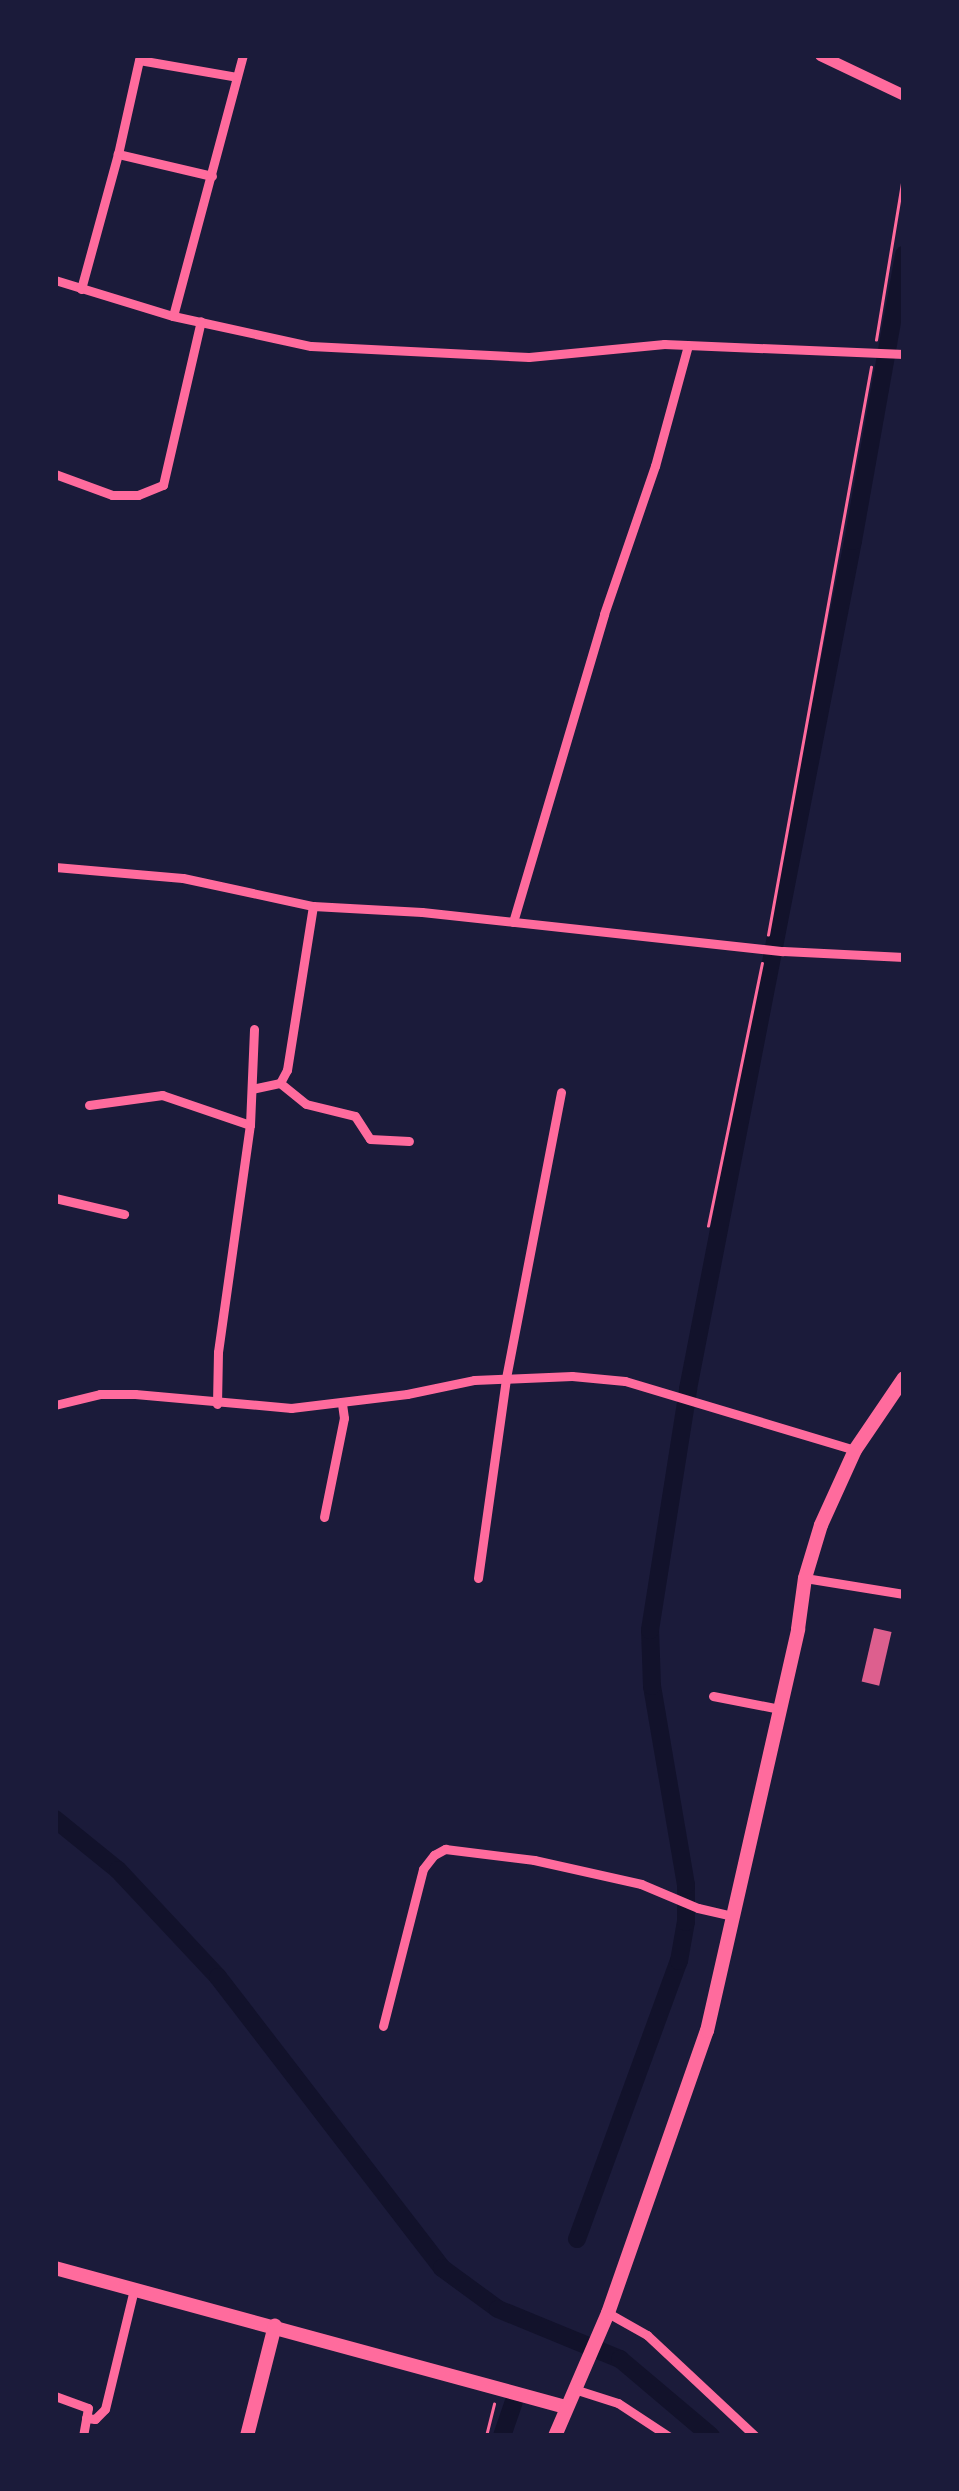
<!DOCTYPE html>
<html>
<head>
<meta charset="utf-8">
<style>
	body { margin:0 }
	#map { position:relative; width:959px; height:2491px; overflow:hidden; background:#1b1b3a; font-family:Poppins,sans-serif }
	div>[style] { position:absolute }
	.canal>* { height:18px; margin:-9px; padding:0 9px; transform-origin:9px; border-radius:9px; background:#12122b }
	.building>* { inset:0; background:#dd5f8e; transform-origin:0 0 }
	.path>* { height:2.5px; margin:-1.25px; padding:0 1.25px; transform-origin:1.25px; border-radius:1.25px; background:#ff6b9d }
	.minor>* { height:9px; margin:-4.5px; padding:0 4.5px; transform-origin:4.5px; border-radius:4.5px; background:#ff6b9d }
	.tertiary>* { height:11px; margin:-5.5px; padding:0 5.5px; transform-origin:5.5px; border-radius:5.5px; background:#ff6b9d }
	.primary>* { height:14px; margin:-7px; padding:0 7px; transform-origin:7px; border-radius:7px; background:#ff6b9d }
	span { translate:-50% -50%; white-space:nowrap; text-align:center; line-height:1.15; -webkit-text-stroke:8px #1b1b3a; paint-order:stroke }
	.frame { position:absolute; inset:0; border:58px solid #1b1b3a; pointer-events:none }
</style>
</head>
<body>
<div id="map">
	<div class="canal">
		<div style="left:55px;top:1819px;width:81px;rotate:39deg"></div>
		<div style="left:118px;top:1870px;width:146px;rotate:46.9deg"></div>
		<div style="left:218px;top:1977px;width:367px;rotate:52.4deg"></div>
		<div style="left:442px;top:2268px;width:69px;rotate:36.2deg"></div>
		<div style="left:498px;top:2309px;width:132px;rotate:22.3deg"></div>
		<div style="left:620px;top:2359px;width:119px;rotate:40.2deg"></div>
		<div style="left:577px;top:2239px;width:296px;rotate:-69.9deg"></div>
		<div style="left:679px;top:1961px;width:40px;rotate:-80deg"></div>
		<div style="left:686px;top:1922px;width:37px;rotate:-90deg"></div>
		<div style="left:686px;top:1885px;width:202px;rotate:-99.7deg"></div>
		<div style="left:652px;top:1686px;width:56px;rotate:-92deg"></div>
		<div style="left:650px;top:1630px;width:244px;rotate:-81deg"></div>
		<div style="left:688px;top:1389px;width:864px;rotate:-78.99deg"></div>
		<div style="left:853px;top:541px;width:291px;rotate:-79.9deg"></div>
		<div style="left:502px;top:2436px;width:36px;rotate:-71deg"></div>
	</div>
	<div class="building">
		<div style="left:874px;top:1628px;width:18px;height:55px;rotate:13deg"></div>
	</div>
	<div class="path">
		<div style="left:876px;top:340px;width:172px;rotate:-80.6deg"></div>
		<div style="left:768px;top:935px;width:577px;rotate:-79.72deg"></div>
		<div style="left:708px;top:1226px;width:268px;rotate:-78.4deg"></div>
		<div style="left:486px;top:2436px;width:33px;rotate:-76deg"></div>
	</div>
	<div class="minor">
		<div style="left:212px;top:176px;width:97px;rotate:-166.8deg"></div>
		<div style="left:118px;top:154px;width:96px;rotate:-77.4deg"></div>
		<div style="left:139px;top:60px;width:99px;rotate:9.8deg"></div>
		<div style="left:55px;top:280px;width:123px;rotate:17deg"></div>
		<div style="left:173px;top:316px;width:141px;rotate:12.3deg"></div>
		<div style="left:311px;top:346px;width:218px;rotate:2.9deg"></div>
		<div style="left:529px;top:357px;width:136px;rotate:-5.5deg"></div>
		<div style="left:664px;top:344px;width:240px;rotate:2.4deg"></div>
		<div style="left:81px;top:289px;width:140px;rotate:-74.7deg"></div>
		<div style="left:173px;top:316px;width:270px;rotate:-75deg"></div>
		<div style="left:55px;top:474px;width:61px;rotate:20.2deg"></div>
		<div style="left:112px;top:495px;width:26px"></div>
		<div style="left:138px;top:495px;width:27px;rotate:-22deg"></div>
		<div style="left:163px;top:485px;width:168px;rotate:-77deg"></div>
		<div style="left:55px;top:867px;width:128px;rotate:4.9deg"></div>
		<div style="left:183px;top:878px;width:133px;rotate:12.2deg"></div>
		<div style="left:313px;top:906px;width:109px;rotate:3.2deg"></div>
		<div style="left:422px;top:912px;width:363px;rotate:6.2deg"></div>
		<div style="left:783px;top:951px;width:121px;rotate:2.8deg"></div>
		<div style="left:513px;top:922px;width:321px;rotate:-73.5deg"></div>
		<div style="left:604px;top:614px;width:157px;rotate:-71deg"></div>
		<div style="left:655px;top:466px;width:125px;rotate:-74.7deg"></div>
		<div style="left:280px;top:1083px;width:15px;rotate:-62deg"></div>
		<div style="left:287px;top:1070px;width:166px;rotate:-81deg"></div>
		<div style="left:252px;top:1089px;width:29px;rotate:-12deg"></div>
		<div style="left:280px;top:1083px;width:33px;rotate:39deg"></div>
		<div style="left:306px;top:1104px;width:50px;rotate:13.8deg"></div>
		<div style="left:355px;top:1116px;width:27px;rotate:57deg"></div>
		<div style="left:370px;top:1139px;width:39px;rotate:3deg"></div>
		<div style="left:89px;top:1105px;width:74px;rotate:-7.8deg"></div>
		<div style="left:162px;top:1095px;width:93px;rotate:18.8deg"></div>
		<div style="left:55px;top:1198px;width:71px;rotate:13.1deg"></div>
		<div style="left:217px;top:1404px;width:52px;rotate:-88.9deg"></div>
		<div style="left:218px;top:1352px;width:229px;rotate:-82deg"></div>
		<div style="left:250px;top:1125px;width:96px;rotate:-87.6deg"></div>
		<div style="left:55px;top:1405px;width:46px;rotate:-13.7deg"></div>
		<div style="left:100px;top:1394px;width:35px"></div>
		<div style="left:135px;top:1394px;width:157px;rotate:5.1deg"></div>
		<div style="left:291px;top:1408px;width:117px;rotate:-6.9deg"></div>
		<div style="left:407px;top:1394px;width:68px;rotate:-11.8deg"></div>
		<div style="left:474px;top:1380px;width:98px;rotate:-2.3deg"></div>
		<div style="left:572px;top:1376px;width:53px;rotate:5.4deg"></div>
		<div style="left:625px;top:1381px;width:240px;rotate:16.7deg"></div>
		<div style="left:324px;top:1517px;width:101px;rotate:-78.6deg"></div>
		<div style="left:344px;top:1418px;width:14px;rotate:-98deg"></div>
		<div style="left:478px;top:1578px;width:202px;rotate:-82deg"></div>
		<div style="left:506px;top:1378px;width:291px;rotate:-79.1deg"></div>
		<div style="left:805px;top:1578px;width:100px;rotate:9.2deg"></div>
		<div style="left:713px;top:1696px;width:68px;rotate:11deg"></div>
		<div style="left:383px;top:2026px;width:162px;rotate:-75.7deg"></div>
		<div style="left:423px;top:1869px;width:18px;rotate:-52deg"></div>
		<div style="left:434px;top:1855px;width:13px;rotate:-29deg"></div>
		<div style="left:445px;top:1849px;width:90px;rotate:7deg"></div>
		<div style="left:534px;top:1860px;width:110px;rotate:12.6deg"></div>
		<div style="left:641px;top:1884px;width:62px;rotate:22.8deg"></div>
		<div style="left:698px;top:1908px;width:36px;rotate:13deg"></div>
		<div style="left:608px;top:2313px;width:45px;rotate:29.4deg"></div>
		<div style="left:647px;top:2335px;width:148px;rotate:43.1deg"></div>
		<div style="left:574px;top:2389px;width:46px;rotate:17.7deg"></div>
		<div style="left:618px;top:2403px;width:60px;rotate:33.4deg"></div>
		<div style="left:55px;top:2396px;width:35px;rotate:20deg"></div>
		<div style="left:88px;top:2408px;width:28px;rotate:100deg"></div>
		<div style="left:86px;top:2418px;width:9px;rotate:6deg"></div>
		<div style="left:95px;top:2419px;width:14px;rotate:-45deg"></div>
		<div style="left:105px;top:2409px;width:123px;rotate:-76.4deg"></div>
	</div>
	<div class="tertiary">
		<div style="left:820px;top:55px;width:93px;rotate:25.5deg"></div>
	</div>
	<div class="primary">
		<div style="left:55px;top:2268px;width:530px;rotate:15.22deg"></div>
		<div style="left:247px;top:2436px;width:114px;rotate:-75.8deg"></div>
		<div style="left:555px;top:2436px;width:134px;rotate:-66.7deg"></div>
		<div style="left:608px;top:2313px;width:299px;rotate:-70.7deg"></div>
		<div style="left:707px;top:2031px;width:412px;rotate:-77.2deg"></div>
		<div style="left:798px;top:1629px;width:51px;rotate:-82.2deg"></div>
		<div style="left:805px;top:1578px;width:55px;rotate:-73.2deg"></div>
		<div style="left:821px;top:1525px;width:82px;rotate:-65.6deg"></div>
		<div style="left:855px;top:1450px;width:87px;rotate:-55.8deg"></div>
	</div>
	<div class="frame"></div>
</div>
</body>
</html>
